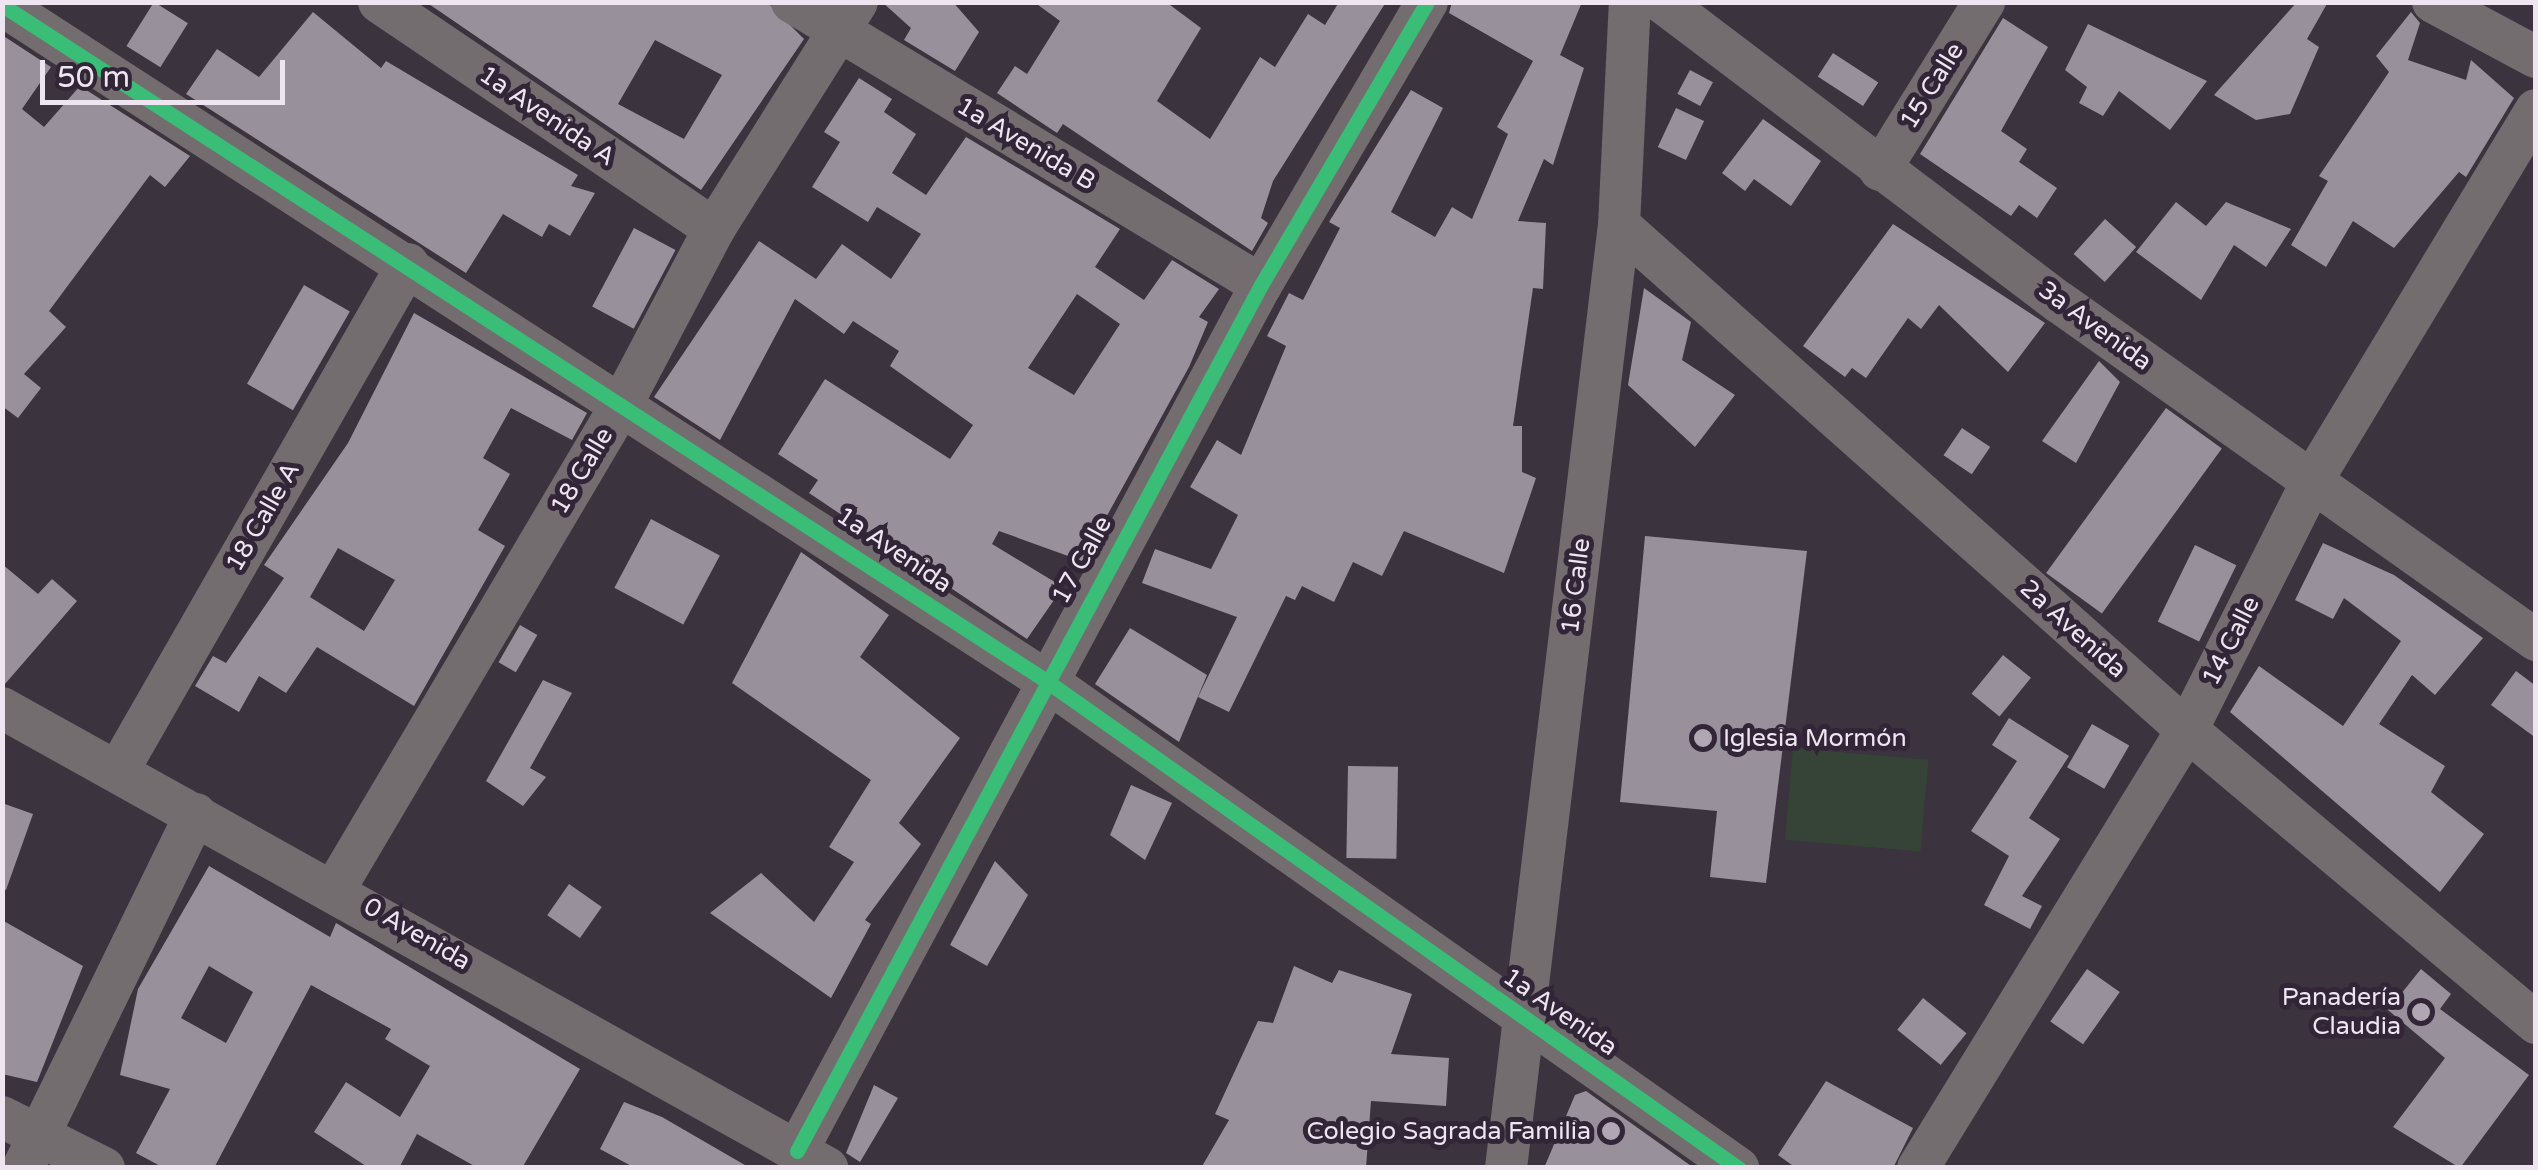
<!DOCTYPE html>
<html>
<head>
<meta charset="utf-8">
<style>
	body { margin:0 }
	#map { position:relative; width:2538px; height:1170px; overflow:hidden; background:#3b333e; font-family:"Varela Round",sans-serif }
	div>[style] { position:absolute }
	.green>* { inset:0; background:#364337; transform-origin:0 0 }
	.building>* { inset:0; background:#98919b; transform-origin:0 0 }
	.minor>* { height:42px; margin:-21px; padding:0 21px; transform-origin:21px; border-radius:21px; background:#736d70 }
	.cycleway>* { height:15px; margin:-7.5px; padding:0 7.5px; transform-origin:7.5px; border-radius:7.5px; background:#3abd76 }
	.dots>* { width:28px; height:28px; translate:-50% -50%; box-sizing:border-box; border:5px solid #332538; border-radius:50% }
	span { translate:-50% -50%; white-space:nowrap; text-align:center; line-height:1.15; -webkit-text-stroke:10px #332538; paint-order:stroke }
	.street-label { font-size:25px; color:#eee5f1 }
	.poi-label { font-size:25px; color:#eee5f1 }
	.left { translate:0 -50%; text-align:left }
	.right { translate:-100% -50%; text-align:right }
	.frame { position:absolute; inset:0; border:5px solid #eee5f1; pointer-events:none }
	.scale { position:absolute; left:40px; top:60px; width:245px; height:45px; box-sizing:border-box; border:5px solid #eee5f1; border-top:0; padding-left:12px; font-size:30px; line-height:35px; white-space:nowrap; color:#eee5f1; -webkit-text-stroke:8px #332538; paint-order:stroke }
</style>
</head>
<body>
<div id="map">
	<div class="green">
		<div style="left:1793px;top:748px;width:136px;height:92px;rotate:5deg"></div>
	</div>
	<div class="building">
		<div style="left:154px;top:2px;width:40px;height:52px;rotate:32deg"></div>
		<div style="clip-path:polygon(evenodd,426px 2px,767px 2px,804px 39px,701px 190px,426px 2px,655px 40px,722px 75px,684px 139px,618px 104px,655px 40px)"></div>
		<div style="clip-path:polygon(882px 2px,953px 2px,979px 32px,955px 71px,904px 40px,911px 28px)"></div>
		<div style="clip-path:polygon(1034px 2px,1166px 2px,1201px 28px,1157px 101px,1210px 139px,1260px 57px,1275px 67px,1308px 14px,1325px 25px,1339px 2px,1386px 2px,1273px 181px,1261px 218px,1268px 223px,1252px 251px,1063px 124px,1057px 133px,997px 93px,1015px 66px,1027px 74px,1060px 21px)"></div>
		<div style="clip-path:polygon(1452px 2px,1582px 2px,1560px 55px,1584px 68px,1553px 165px,1544px 159px,1518px 221px,1546px 223px,1543px 289px,1533px 288px,1513px 426px,1522px 426px,1522px 472px,1536px 478px,1504px 573px,1404px 531px,1382px 576px,1353px 562px,1334px 602px,1302px 586px,1295px 600px,1286px 596px,1229px 712px,1198px 697px,1237px 617px,1142px 583px,1155px 549px,1211px 569px,1238px 515px,1190px 487px,1217px 440px,1241px 455px,1286px 346px,1267px 336px,1289px 293px,1303px 300px,1340px 228px,1329px 222px,1411px 90px,1443px 108px,1391px 212px,1435px 237px,1452px 207px,1472px 219px,1508px 134px,1497px 127px,1533px 61px,1449px 13px)"></div>
		<div style="clip-path:polygon(2297px 2px,2328px 2px,2307px 39px,2319px 47px,2290px 114px,2256px 120px,2214px 95px)"></div>
		<div style="clip-path:polygon(313px 12px,381px 68px,386px 61px,578px 175px,571px 186px,595px 193px,570px 236px,549px 224px,542px 237px,503px 214px,466px 273px,186px 94px,217px 49px,259px 77px)"></div>
		<div style="clip-path:polygon(2411px 12px,2420px 23px,2408px 60px,2466px 80px,2471px 60px,2514px 98px,2466px 177px,2459px 172px,2394px 248px,2353px 221px,2326px 267px,2291px 245px,2328px 181px,2319px 176px,2389px 72px,2376px 56px)"></div>
		<div style="clip-path:polygon(2003px 18px,2048px 47px,2001px 131px,2027px 149px,2019px 162px,2057px 188px,2037px 218px,2019px 205px,2011px 216px,1920px 154px)"></div>
		<div style="clip-path:polygon(2088px 24px,2207px 81px,2170px 130px,2119px 91px,2103px 116px,2079px 103px,2087px 87px,2065px 70px)"></div>
		<div style="clip-path:polygon(2px 35px,51px 67px,22px 109px,44px 127px,80px 86px,190px 156px,165px 187px,150px 175px,49px 311px,66px 327px,24px 374px,41px 388px,18px 418px,2px 406px)"></div>
		<div style="left:1833px;top:53px;width:54px;height:28px;rotate:33deg"></div>
		<div style="left:1690px;top:70px;width:26px;height:27px;rotate:28deg"></div>
		<div style="clip-path:polygon(evenodd,859px 78px,892px 99px,884px 112px,916px 134px,892px 173px,926px 195px,966px 137px,1120px 229px,1095px 267px,1144px 300px,1172px 260px,1219px 289px,1199px 317px,1208px 322px,1189px 367px,1082px 561px,999px 531px,992px 544px,1063px 587px,1027px 639px,809px 493px,818px 480px,778px 454px,825px 379px,950px 459px,973px 425px,890px 366px,899px 351px,853px 321px,844px 334px,795px 299px,720px 440px,654px 397px,759px 241px,816px 279px,842px 244px,891px 279px,921px 234px,877px 207px,868px 222px,812px 187px,840px 142px,824px 132px,859px 78px,1077px 294px,1120px 324px,1074px 395px,1028px 368px,1077px 294px)"></div>
		<div style="left:1676px;top:108px;width:31px;height:43px;rotate:25deg"></div>
		<div style="clip-path:polygon(1763px 119px,1821px 161px,1791px 206px,1754px 179px,1745px 191px,1722px 173px)"></div>
		<div style="clip-path:polygon(2176px 202px,2206px 226px,2226px 202px,2291px 229px,2266px 267px,2234px 245px,2201px 300px,2136px 252px)"></div>
		<div style="left:2105px;top:219px;width:42px;height:47px;rotate:42deg"></div>
		<div style="clip-path:polygon(1893px 224px,2045px 323px,2008px 372px,1939px 305px,1921px 329px,1908px 318px,1866px 378px,1852px 368px,1845px 377px,1803px 346px)"></div>
		<div style="left:634px;top:228px;width:47px;height:89px;rotate:28deg"></div>
		<div style="left:304px;top:285px;width:53px;height:114px;rotate:30deg"></div>
		<div style="clip-path:polygon(1644px 288px,1691px 322px,1682px 360px,1735px 395px,1695px 447px,1628px 385px)"></div>
		<div style="clip-path:polygon(evenodd,414px 313px,587px 413px,572px 440px,511px 408px,483px 458px,510px 474px,478px 530px,505px 546px,414px 706px,317px 647px,286px 693px,259px 676px,239px 712px,195px 686px,213px 656px,226px 663px,284px 578px,264px 565px,348px 443px,414px 313px,338px 548px,395px 580px,364px 631px,310px 597px,338px 548px)"></div>
		<div style="clip-path:polygon(2099px 361px,2120px 382px,2076px 463px,2042px 441px)"></div>
		<div style="left:2166px;top:408px;width:69px;height:204px;rotate:36deg"></div>
		<div style="left:1962px;top:428px;width:34px;height:33px;rotate:34deg"></div>
		<div style="left:651px;top:519px;width:78px;height:78px;rotate:28deg"></div>
		<div style="clip-path:polygon(1645px 536px,1807px 551px,1766px 883px,1710px 877px,1717px 811px,1620px 802px)"></div>
		<div style="clip-path:polygon(2323px 543px,2394px 575px,2483px 638px,2435px 695px,2412px 675px,2379px 724px,2445px 766px,2431px 792px,2484px 834px,2440px 892px,2230px 712px,2259px 666px,2343px 726px,2401px 641px,2344px 598px,2333px 619px,2295px 600px)"></div>
		<div style="left:2195px;top:545px;width:46px;height:85px;rotate:26deg"></div>
		<div style="clip-path:polygon(801px 552px,889px 615px,860px 657px,960px 738px,899px 823px,921px 844px,865px 920px,871px 924px,831px 998px,710px 913px,761px 873px,814px 922px,854px 862px,829px 847px,871px 780px,732px 683px)"></div>
		<div style="clip-path:polygon(2px 564px,38px 594px,52px 579px,77px 601px,5px 684px)"></div>
		<div style="left:520px;top:625px;width:20px;height:43px;rotate:30deg"></div>
		<div style="clip-path:polygon(1130px 628px,1207px 675px,1179px 742px,1095px 684px)"></div>
		<div style="left:2003px;top:655px;width:36px;height:50px;rotate:39deg"></div>
		<div style="clip-path:polygon(2516px 671px,2536px 686px,2536px 738px,2491px 705px)"></div>
		<div style="clip-path:polygon(543px 680px,572px 693px,530px 768px,546px 777px,523px 806px,486px 781px)"></div>
		<div style="clip-path:polygon(2009px 718px,2069px 756px,2029px 818px,2060px 839px,2022px 896px,2042px 906px,2030px 929px,1984px 905px,2009px 856px,1971px 831px,2017px 761px,1992px 745px)"></div>
		<div style="left:2092px;top:724px;width:43px;height:50px;rotate:30deg"></div>
		<div style="left:1348px;top:766px;width:50px;height:92px;rotate:1deg"></div>
		<div style="clip-path:polygon(1131px 785px,1172px 803px,1145px 860px,1110px 835px)"></div>
		<div style="clip-path:polygon(2px 803px,33px 814px,6px 890px,2px 889px)"></div>
		<div style="clip-path:polygon(995px 861px,1028px 895px,987px 966px,950px 945px)"></div>
		<div style="clip-path:polygon(evenodd,209px 866px,330px 937px,336px 923px,580px 1069px,522px 1168px,478px 1168px,417px 1134px,399px 1168px,369px 1168px,314px 1132px,346px 1082px,400px 1117px,430px 1066px,385px 1039px,391px 1029px,311px 985px,214px 1168px,164px 1168px,136px 1153px,170px 1089px,120px 1075px,138px 989px,209px 866px,209px 966px,253px 992px,226px 1043px,181px 1018px,209px 966px)"></div>
		<div style="left:569px;top:884px;width:40px;height:38px;rotate:35deg"></div>
		<div style="clip-path:polygon(2px 920px,83px 966px,37px 1082px,2px 1074px)"></div>
		<div style="clip-path:polygon(1294px 966px,1332px 983px,1339px 970px,1412px 994px,1391px 1054px,1449px 1058px,1446px 1106px,1371px 1101px,1366px 1168px,1201px 1168px,1229px 1120px,1215px 1114px,1258px 1021px,1273px 1023px)"></div>
		<div style="left:2087px;top:969px;width:40px;height:64px;rotate:35deg"></div>
		<div style="clip-path:polygon(2421px 969px,2451px 994px,2440px 1009px,2529px 1075px,2460px 1168px,2393px 1127px,2445px 1058px,2388px 1010px)"></div>
		<div style="left:1923px;top:998px;width:56px;height:41px;rotate:39deg"></div>
		<div style="clip-path:polygon(1826px 1081px,1913px 1128px,1893px 1168px,1796px 1168px,1778px 1155px)"></div>
		<div style="clip-path:polygon(874px 1085px,898px 1098px,860px 1162px,846px 1153px)"></div>
		<div style="clip-path:polygon(1586px 1091px,1694px 1168px,1544px 1168px,1575px 1095px)"></div>
		<div style="clip-path:polygon(624px 1102px,662px 1117px,750px 1168px,635px 1168px,600px 1149px)"></div>
	</div>
	<div class="minor">
		<div style="left:379px;top:2px;width:405px;rotate:34.1deg"></div>
		<div style="left:792px;top:2px;width:548px;rotate:31.11deg"></div>
		<div style="left:1662px;top:2px;width:498px;rotate:37.1deg"></div>
		<div style="left:2059px;top:302px;width:585px;rotate:35.32deg"></div>
		<div style="left:2433px;top:2px;width:117px;rotate:28.1deg"></div>
		<div style="left:2px;top:5px;width:1242px;rotate:32.91deg"></div>
		<div style="left:1045px;top:680px;width:848px;rotate:35.15deg"></div>
		<div style="left:1880px;top:170px;width:198px;rotate:-58.2deg"></div>
		<div style="left:1619px;top:225px;width:760px;rotate:41.64deg"></div>
		<div style="left:2187px;top:730px;width:456px;rotate:40deg"></div>
		<div style="left:2px;top:708px;width:945px;rotate:29.14deg"></div>
		<div style="left:118px;top:771px;width:584px;rotate:-60.23deg"></div>
		<div style="left:336px;top:887px;width:566px;rotate:-59.4deg"></div>
		<div style="left:624px;top:400px;width:193px;rotate:-62.2deg"></div>
		<div style="left:714px;top:229px;width:268px;rotate:-57.8deg"></div>
		<div style="left:2px;top:1117px;width:114px;rotate:26.6deg"></div>
		<div style="left:797px;top:1151px;width:982px;rotate:-61.82deg"></div>
		<div style="left:1261px;top:285px;width:328px;rotate:-59.6deg"></div>
		<div style="left:23px;top:1168px;width:394px;rotate:-64deg"></div>
		<div style="left:1506px;top:1168px;width:950px;rotate:-83.17deg"></div>
		<div style="left:1619px;top:225px;width:223px;rotate:-87.2deg"></div>
		<div style="left:1918px;top:1168px;width:514px;rotate:-58.44deg"></div>
		<div style="left:2187px;top:730px;width:279px;rotate:-63.3deg"></div>
		<div style="left:2312px;top:481px;width:433px;rotate:-58.9deg"></div>
	</div>
	<div class="cycleway">
		<div style="left:2px;top:5px;width:1242px;rotate:32.91deg"></div>
		<div style="left:1045px;top:680px;width:848px;rotate:35.15deg"></div>
		<div style="left:797px;top:1151px;width:982px;rotate:-61.82deg"></div>
		<div style="left:1261px;top:285px;width:328px;rotate:-59.6deg"></div>
	</div>
	<div class="dots">
		<div style="left:1703px;top:738px;background:#afa7b2"></div>
		<div style="left:2421px;top:1012px;background:#afa7b2"></div>
		<div style="left:1611px;top:1131px;background:#afa7b2"></div>
	</div>
	<div class="street-label">
		<span style="left:1932px;top:86px;rotate:-58deg">15 Calle</span>
		<span style="left:547px;top:116px;rotate:34deg">1a Avenida A</span>
		<span style="left:1026px;top:144px;rotate:31deg">1a Avenida B</span>
		<span style="left:2095px;top:326px;rotate:36deg">3a Avenida</span>
		<span style="left:582px;top:471px;rotate:-59deg">18 Calle</span>
		<span style="left:263px;top:517px;rotate:-60deg">18 Calle A</span>
		<span style="left:894px;top:550px;rotate:34deg">1a Avenida</span>
		<span style="left:1082px;top:560px;rotate:-61deg">17 Calle</span>
		<span style="left:1576px;top:586px;rotate:-83deg">16 Calle</span>
		<span style="left:2073px;top:629px;rotate:42deg">2a Avenida</span>
		<span style="left:2231px;top:641px;rotate:-63deg">14 Calle</span>
		<span style="left:417px;top:934px;rotate:30deg">0 Avenida</span>
		<span style="left:1560px;top:1012px;rotate:35deg">1a Avenida</span>
	</div>
	<div class="poi-label">
		<span class="left" style="left:1723px;top:738px">Iglesia Mormón</span>
		<span class="right" style="left:2401px;top:1012px">Panadería<br>Claudia</span>
		<span class="right" style="left:1591px;top:1131px">Colegio Sagrada Familia</span>
	</div>
	<div class="frame"></div>
	<div class="scale">50 m</div>
</div>
</body>
</html>
